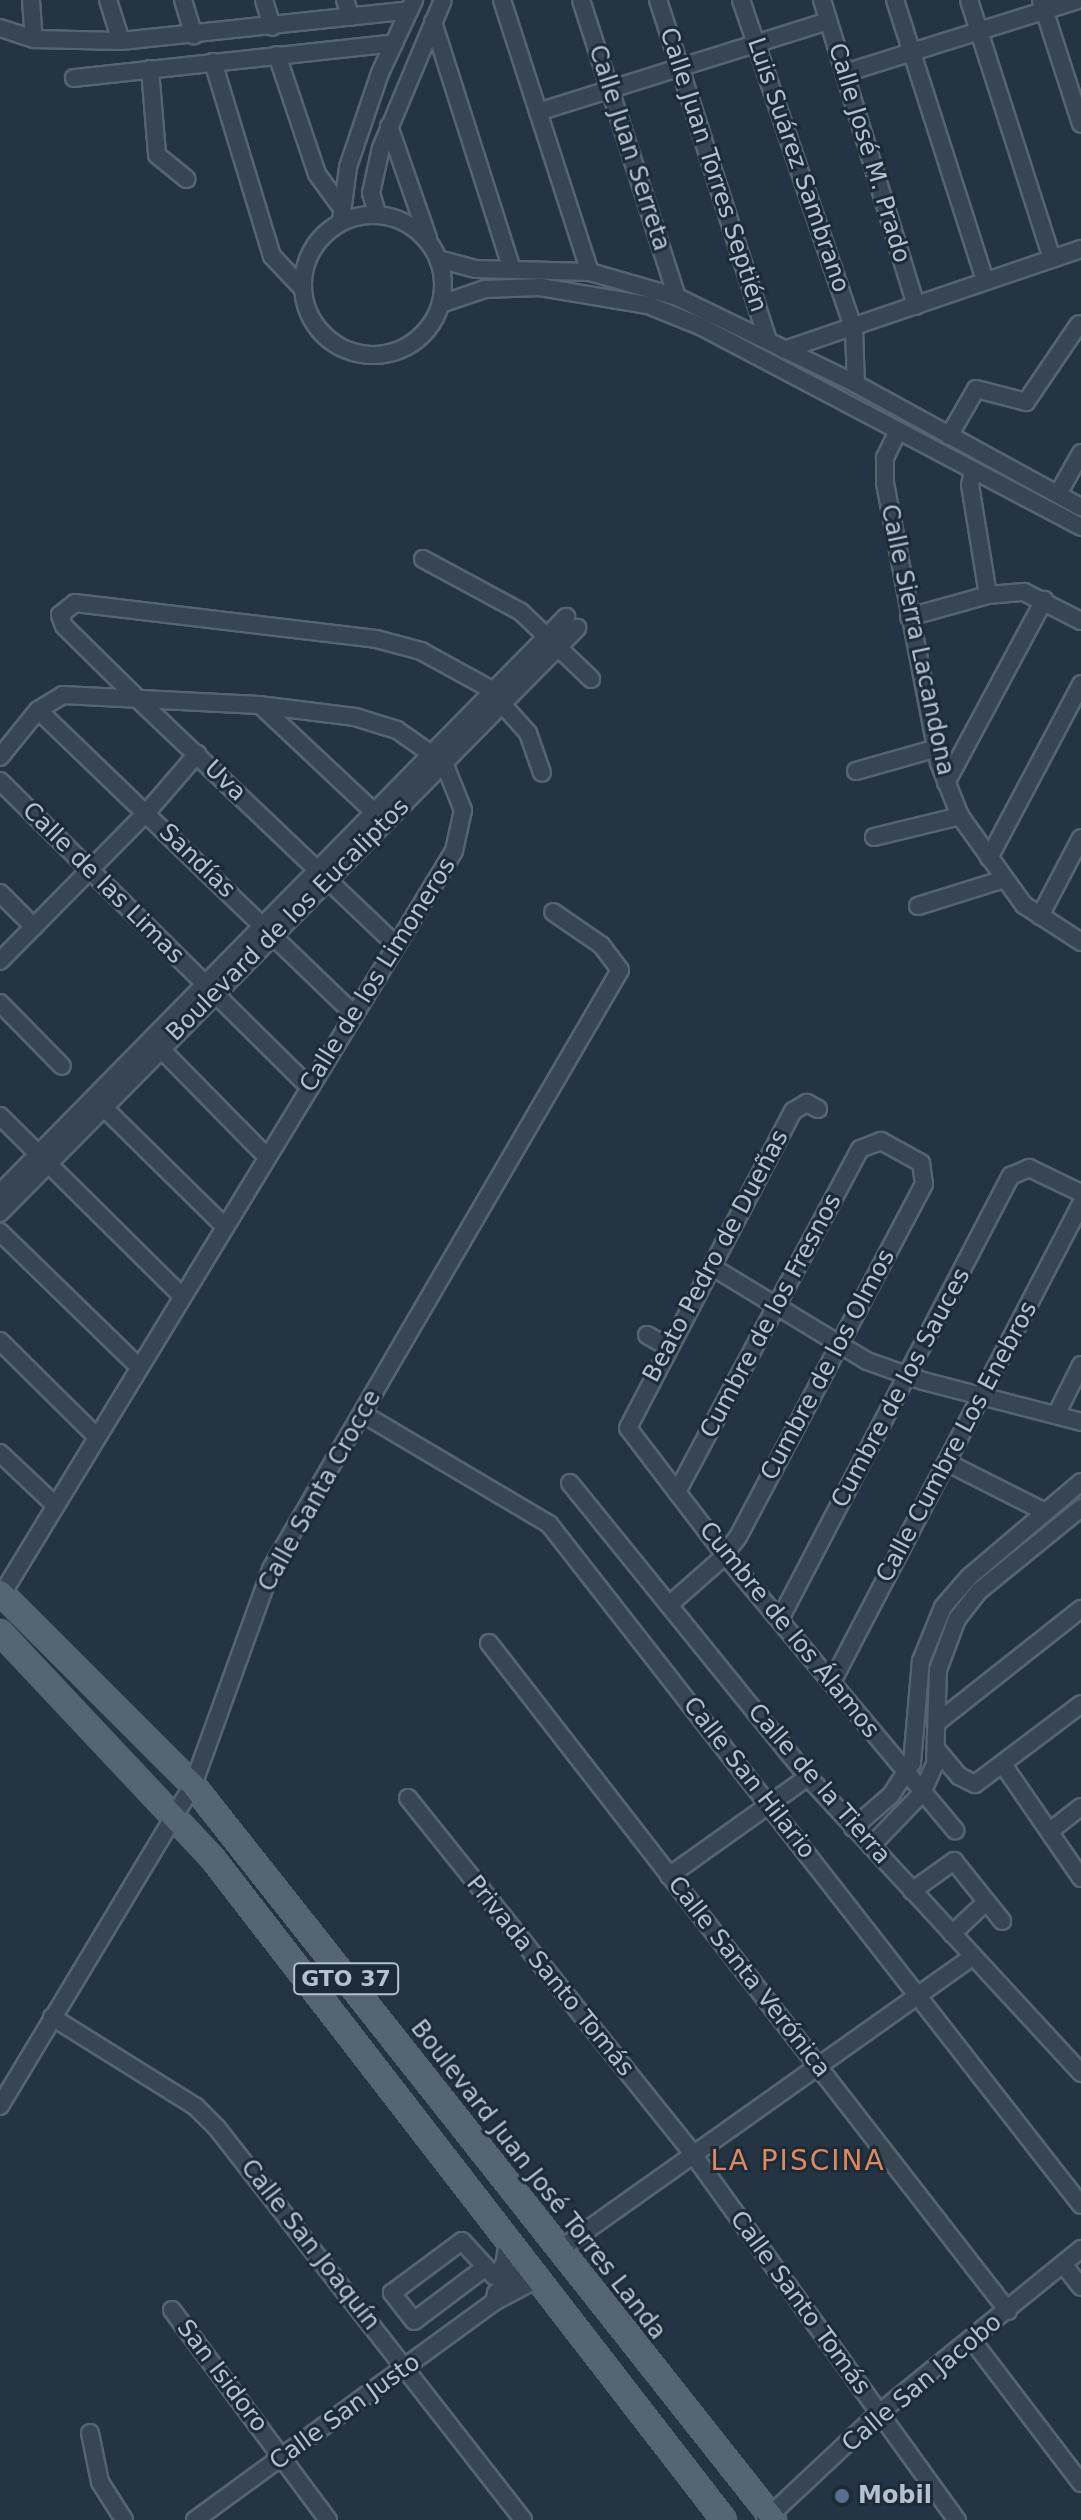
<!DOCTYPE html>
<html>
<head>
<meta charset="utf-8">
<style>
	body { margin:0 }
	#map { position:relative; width:1081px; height:2520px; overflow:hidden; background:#243443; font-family:"DejaVu Sans",sans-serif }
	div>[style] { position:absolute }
	.roads { filter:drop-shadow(2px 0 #566470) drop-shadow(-2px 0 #566470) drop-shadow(0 2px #566470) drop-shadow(0 -2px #566470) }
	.minor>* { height:16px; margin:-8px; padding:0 8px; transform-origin:8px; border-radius:8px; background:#384653 }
	.minor>.ring { margin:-8px; padding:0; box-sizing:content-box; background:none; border:16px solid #384653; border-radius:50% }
	.major>* { height:22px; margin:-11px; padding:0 11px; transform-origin:11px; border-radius:11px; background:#566573 }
	.dots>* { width:22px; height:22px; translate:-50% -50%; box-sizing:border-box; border:4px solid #1d2b38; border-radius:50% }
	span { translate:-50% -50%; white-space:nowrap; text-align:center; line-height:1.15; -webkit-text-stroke:6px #1d2b38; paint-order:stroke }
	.shield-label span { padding:2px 6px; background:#1d2b38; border:2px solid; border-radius:6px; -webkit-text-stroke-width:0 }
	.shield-label { font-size:22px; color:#b5c1cd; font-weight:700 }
	.street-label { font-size:24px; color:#b5c1cd }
	.poi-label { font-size:24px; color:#b5c1cd; font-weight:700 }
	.left { translate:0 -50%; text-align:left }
	.quarter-label { font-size:28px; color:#df8a5e; letter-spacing:2px }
</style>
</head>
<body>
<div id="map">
	<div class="roads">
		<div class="minor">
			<div style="left:31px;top:0;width:39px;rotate:86deg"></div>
			<div style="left:108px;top:0;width:43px;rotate:72.4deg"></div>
			<div style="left:183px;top:0;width:37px;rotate:73deg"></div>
			<div style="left:264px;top:0;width:28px;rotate:73deg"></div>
			<div style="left:345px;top:0;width:18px;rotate:71deg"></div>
			<div style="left:502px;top:0;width:286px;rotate:72.1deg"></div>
			<div style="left:581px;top:0;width:312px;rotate:72.1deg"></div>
			<div style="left:658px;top:0;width:357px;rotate:72.1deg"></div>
			<div style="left:741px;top:0;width:349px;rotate:71.1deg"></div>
			<div style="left:854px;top:330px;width:54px;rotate:87.9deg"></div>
			<div style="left:822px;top:0;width:320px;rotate:72.9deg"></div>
			<div style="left:895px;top:0;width:295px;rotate:72.2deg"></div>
			<div style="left:969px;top:0;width:272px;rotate:72.2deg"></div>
			<div style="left:1041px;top:0;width:130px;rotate:72.1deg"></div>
			<div style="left:433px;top:22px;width:259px;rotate:72.3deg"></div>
			<div style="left:0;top:28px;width:36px;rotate:18deg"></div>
			<div style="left:34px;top:39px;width:87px;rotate:1.3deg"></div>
			<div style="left:121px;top:41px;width:290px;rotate:-6.1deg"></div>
			<div style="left:277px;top:55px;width:126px;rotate:71.4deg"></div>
			<div style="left:317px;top:174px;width:41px;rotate:54deg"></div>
			<div style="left:213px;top:62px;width:203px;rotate:73.1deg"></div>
			<div style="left:272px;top:256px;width:44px;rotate:46.8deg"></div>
			<div style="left:150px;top:69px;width:86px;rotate:85.3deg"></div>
			<div style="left:157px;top:155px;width:38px;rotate:39deg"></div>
			<div style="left:845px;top:73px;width:244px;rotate:-17.4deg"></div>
			<div style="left:74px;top:78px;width:322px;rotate:-6.2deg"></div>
			<div style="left:538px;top:112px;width:304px;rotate:-17.4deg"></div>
			<div style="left:389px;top:126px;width:119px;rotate:70.8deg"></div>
			<div style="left:377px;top:213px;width:21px;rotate:-107deg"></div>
			<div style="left:371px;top:193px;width:46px;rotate:-77.5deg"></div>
			<div style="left:381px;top:148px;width:160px;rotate:-67.3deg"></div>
			<div class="ring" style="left:303px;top:215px;width:124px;height:124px"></div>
			<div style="left:341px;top:221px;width:54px;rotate:-82.6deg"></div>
			<div style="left:348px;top:167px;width:99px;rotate:-71.2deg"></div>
			<div style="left:380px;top:73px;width:81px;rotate:-65deg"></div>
			<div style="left:438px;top:259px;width:39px;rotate:15deg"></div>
			<div style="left:476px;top:269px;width:114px;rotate:1.5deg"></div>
			<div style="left:590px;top:272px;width:91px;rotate:16deg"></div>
			<div style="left:677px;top:297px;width:199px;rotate:25.9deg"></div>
			<div style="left:856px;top:384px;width:256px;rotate:28.7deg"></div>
			<div style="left:441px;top:304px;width:46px;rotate:-18.8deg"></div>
			<div style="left:485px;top:289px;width:55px;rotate:-2.1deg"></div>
			<div style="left:540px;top:287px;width:109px;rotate:9.5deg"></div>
			<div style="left:648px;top:305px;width:56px;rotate:22deg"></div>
			<div style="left:700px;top:326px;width:431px;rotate:27.8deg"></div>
			<div style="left:784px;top:350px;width:314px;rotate:-18.8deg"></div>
			<div style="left:898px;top:431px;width:30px;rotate:116deg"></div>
			<div style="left:885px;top:458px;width:25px;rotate:90deg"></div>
			<div style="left:885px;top:483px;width:285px;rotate:79.1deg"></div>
			<div style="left:939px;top:763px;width:57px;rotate:68.4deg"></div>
			<div style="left:960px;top:816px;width:110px;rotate:54.3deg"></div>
			<div style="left:1024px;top:905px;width:68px;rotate:33deg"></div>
			<div style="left:949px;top:436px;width:54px;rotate:-60.1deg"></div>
			<div style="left:976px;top:389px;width:52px;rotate:14.6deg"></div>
			<div style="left:1026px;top:402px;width:94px;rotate:-55.8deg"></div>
			<div style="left:973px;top:471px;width:14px;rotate:102deg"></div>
			<div style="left:970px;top:485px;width:111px;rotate:80.7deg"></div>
			<div style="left:1058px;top:494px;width:47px;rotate:-60.7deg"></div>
			<div style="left:423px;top:559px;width:111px;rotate:28.4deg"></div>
			<div style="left:521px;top:612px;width:97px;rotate:43.7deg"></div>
			<div style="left:909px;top:617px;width:82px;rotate:-15.6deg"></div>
			<div style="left:988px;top:595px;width:36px;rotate:-5deg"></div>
			<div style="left:1024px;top:592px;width:64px;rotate:27deg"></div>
			<div style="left:502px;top:704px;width:39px;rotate:48deg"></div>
			<div style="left:528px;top:733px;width:42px;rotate:70.7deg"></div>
			<div style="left:260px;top:705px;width:158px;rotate:43.2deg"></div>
			<div style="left:38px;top:710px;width:438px;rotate:43.9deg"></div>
			<div style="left:0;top:757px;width:60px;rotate:-51deg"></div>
			<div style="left:38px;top:710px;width:29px;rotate:-31deg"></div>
			<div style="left:63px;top:695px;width:196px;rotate:2.9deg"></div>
			<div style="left:259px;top:705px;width:97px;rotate:7.1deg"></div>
			<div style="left:355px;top:717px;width:44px;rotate:17.2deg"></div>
			<div style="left:397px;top:730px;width:57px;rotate:35.1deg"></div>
			<div style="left:444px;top:763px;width:51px;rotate:68deg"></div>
			<div style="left:463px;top:810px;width:42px;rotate:102.4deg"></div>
			<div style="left:454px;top:851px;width:870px;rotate:121.31deg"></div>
			<div style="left:856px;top:771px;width:81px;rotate:-15.8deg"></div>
			<div style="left:0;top:781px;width:435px;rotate:44.7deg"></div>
			<div style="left:946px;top:783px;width:208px;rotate:-61.8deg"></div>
			<div style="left:874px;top:837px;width:89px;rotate:-13.7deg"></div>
			<div style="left:989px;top:858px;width:197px;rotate:-62.1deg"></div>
			<div style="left:0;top:893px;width:48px;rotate:45deg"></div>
			<div style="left:918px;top:906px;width:90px;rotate:-17.4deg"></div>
			<div style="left:1040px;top:916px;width:88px;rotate:-62.3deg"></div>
			<div style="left:395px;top:944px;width:358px;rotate:-136.4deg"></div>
			<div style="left:136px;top:697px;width:101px;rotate:-135.4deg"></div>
			<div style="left:64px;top:626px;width:12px;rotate:-110deg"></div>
			<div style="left:60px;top:615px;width:19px;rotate:-39deg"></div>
			<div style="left:75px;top:603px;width:303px;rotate:6.8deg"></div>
			<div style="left:376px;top:639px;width:47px;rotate:14.9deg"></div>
			<div style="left:421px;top:651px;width:81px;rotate:28.8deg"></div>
			<div style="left:0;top:961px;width:209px;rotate:-45.4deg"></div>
			<div style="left:147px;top:812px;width:77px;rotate:-49.2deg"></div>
			<div style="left:0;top:1003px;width:88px;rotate:45.5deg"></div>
			<div style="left:155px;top:1043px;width:158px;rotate:45.5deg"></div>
			<div style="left:97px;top:1101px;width:178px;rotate:44.5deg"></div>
			<div style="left:818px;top:1109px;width:13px;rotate:-151deg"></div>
			<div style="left:807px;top:1103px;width:16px;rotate:150deg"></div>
			<div style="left:793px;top:1111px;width:357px;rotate:117.5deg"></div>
			<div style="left:628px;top:1428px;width:160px;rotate:52.6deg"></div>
			<div style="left:725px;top:1555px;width:359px;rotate:50.1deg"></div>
			<div style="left:0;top:1116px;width:255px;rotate:44.7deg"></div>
			<div style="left:0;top:1193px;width:808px;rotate:-45.5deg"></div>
			<div style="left:0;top:1213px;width:822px;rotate:-45.39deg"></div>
			<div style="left:0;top:1232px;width:192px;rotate:44.2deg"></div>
			<div style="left:714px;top:1268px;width:179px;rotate:31.3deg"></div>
			<div style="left:867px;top:1361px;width:59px;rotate:19.7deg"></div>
			<div style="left:923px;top:1381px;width:163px;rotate:14.5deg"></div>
			<div style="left:647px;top:1335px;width:24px;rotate:30deg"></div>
			<div style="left:0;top:1341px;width:135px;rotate:44.7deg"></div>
			<div style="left:363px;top:1414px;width:216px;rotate:30.6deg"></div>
			<div style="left:549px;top:1524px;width:864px;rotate:52deg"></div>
			<div style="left:1056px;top:1415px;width:56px;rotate:-63.4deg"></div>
			<div style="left:0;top:1453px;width:74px;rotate:43.4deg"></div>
			<div style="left:948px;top:1463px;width:109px;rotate:26.8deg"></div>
			<div style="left:570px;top:1483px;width:378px;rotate:51deg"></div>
			<div style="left:808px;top:1777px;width:403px;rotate:47.3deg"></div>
			<div style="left:669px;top:1605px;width:68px;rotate:-41.4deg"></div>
			<div style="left:720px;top:1560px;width:29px;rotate:-52deg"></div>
			<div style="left:738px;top:1537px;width:399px;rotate:-62.2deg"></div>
			<div style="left:924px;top:1184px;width:21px;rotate:-98deg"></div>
			<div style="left:921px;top:1163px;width:46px;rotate:-151.2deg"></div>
			<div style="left:881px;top:1141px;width:22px;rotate:159deg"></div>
			<div style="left:860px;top:1149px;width:389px;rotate:118.1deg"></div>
			<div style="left:780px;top:1619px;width:500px;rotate:-62.5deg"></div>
			<div style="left:1011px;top:1176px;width:20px;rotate:-24deg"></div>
			<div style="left:1029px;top:1168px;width:58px;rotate:25.7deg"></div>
			<div style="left:489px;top:1643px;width:846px;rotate:52.15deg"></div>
			<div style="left:833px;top:1680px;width:537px;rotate:-62.48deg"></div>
			<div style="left:939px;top:1721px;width:181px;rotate:-38.3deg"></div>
			<div style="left:938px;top:1751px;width:33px;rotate:50deg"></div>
			<div style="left:959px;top:1776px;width:18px;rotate:27deg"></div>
			<div style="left:975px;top:1784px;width:133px;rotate:-37deg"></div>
			<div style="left:1004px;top:1766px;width:136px;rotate:55.5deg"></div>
			<div style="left:408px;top:1798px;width:455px;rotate:51.3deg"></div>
			<div style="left:692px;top:2153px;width:453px;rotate:54.2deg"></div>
			<div style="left:853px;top:1828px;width:50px;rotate:-41deg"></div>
			<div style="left:891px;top:1795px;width:38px;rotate:-57deg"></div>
			<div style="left:912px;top:1763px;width:102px;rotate:-85deg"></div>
			<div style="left:921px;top:1661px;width:58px;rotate:-67.8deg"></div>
			<div style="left:943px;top:1607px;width:40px;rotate:-49deg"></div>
			<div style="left:969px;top:1577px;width:147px;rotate:-40.3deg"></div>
			<div style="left:1050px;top:1831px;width:39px;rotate:-38deg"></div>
			<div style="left:871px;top:1846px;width:74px;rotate:-46.1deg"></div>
			<div style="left:922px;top:1793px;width:32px;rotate:-66deg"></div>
			<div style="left:935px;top:1764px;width:94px;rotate:-88.2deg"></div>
			<div style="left:938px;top:1670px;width:54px;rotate:-69.6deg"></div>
			<div style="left:957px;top:1619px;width:36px;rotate:-52deg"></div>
			<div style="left:979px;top:1591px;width:132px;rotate:-39.1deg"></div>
			<div style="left:669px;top:1876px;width:171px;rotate:-35.5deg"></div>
			<div style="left:912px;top:1891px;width:52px;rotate:-35.5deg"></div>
			<div style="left:954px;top:1861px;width:77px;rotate:51.3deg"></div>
			<div style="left:952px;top:1934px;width:47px;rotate:-43.3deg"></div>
			<div style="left:52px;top:2017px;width:170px;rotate:32deg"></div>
			<div style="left:196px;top:2107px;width:30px;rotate:45deg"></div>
			<div style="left:217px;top:2128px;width:497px;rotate:52deg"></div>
			<div style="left:0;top:2106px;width:375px;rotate:-59deg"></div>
			<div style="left:193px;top:1785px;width:230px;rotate:-70.1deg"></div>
			<div style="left:271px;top:1569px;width:693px;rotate:-59.77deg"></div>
			<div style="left:620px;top:970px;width:31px;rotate:-127deg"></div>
			<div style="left:601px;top:945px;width:58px;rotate:-145.5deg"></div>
			<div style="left:559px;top:2250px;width:506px;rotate:-35.35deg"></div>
			<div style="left:1063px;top:2264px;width:29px;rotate:52deg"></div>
			<div style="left:483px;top:2269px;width:86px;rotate:143deg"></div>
			<div style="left:414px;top:2321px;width:36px;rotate:-128deg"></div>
			<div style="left:392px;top:2293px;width:87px;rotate:-36.6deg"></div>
			<div style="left:462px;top:2241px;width:47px;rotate:47.6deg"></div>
			<div style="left:494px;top:2276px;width:15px;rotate:-48deg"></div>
			<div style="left:504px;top:2265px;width:27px;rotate:-80deg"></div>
			<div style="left:494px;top:2302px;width:9px;rotate:-77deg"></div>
			<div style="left:496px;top:2293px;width:44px;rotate:-43.2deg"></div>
			<div style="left:172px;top:2310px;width:262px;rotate:53.4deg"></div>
			<div style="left:972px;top:2340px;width:180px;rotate:52.7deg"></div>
			<div style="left:90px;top:2433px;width:50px;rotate:78.5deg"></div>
			<div style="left:100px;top:2482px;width:45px;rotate:57.7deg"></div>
			<div style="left:195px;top:2520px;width:370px;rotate:-36.1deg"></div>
			<div style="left:494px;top:2302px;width:51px;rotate:-28.1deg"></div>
			<div style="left:765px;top:2520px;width:155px;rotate:-43.2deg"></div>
			<div style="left:878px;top:2414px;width:262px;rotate:-39.1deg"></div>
		</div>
		<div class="major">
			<div style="left:0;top:1592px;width:273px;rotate:45deg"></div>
			<div style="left:193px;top:1785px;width:937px;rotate:51.67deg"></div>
			<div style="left:0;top:1632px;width:311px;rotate:46.8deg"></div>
			<div style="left:213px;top:1859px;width:835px;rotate:52.29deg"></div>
		</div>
	</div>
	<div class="dots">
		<div style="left:842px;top:2496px;background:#5c6f8a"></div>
	</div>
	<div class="shield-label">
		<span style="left:346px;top:1979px">GTO 37</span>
	</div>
	<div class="street-label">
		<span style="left:629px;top:148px;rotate:72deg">Calle Juan Serreta</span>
		<span style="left:869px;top:153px;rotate:73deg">Calle José M. Prado</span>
		<span style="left:798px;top:165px;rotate:71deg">Luis Suárez Sambrano</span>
		<span style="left:713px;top:170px;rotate:72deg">Calle Juan Torres Septién</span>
		<span style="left:917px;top:640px;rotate:78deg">Calle Sierra Lacandona</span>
		<span style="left:225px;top:781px;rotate:44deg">Uva</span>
		<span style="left:197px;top:861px;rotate:44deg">Sandías</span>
		<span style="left:103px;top:883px;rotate:45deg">Calle de las Limas</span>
		<span style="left:288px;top:920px;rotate:-45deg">Boulevard de los Eucaliptos</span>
		<span style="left:378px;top:975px;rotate:-58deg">Calle de los Limoneros</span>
		<span style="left:716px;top:1256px;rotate:-62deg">Beato Pedro de Dueñas</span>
		<span style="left:771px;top:1316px;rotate:-62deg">Cumbre de los Fresnos</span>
		<span style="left:828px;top:1365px;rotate:-62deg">Cumbre de los Olmos</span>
		<span style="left:901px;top:1388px;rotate:-62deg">Cumbre de los Sauces</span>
		<span style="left:957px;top:1442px;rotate:-62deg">Calle Cumbre Los Enebros</span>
		<span style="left:320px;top:1491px;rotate:-61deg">Calle Santa Crocce</span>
		<span style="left:789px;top:1630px;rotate:51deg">Cumbre de los Álamos</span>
		<span style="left:749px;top:1778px;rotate:52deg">Calle San Hilario</span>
		<span style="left:819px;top:1784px;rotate:49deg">Calle de la Tierra</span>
		<span style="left:550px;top:1976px;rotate:51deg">Privada Santo Tomás</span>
		<span style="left:749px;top:1977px;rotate:52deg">Calle Santa Verónica</span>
		<span style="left:538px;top:2180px;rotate:52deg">Boulevard Juan José Torres Landa</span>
		<span style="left:310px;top:2245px;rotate:52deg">Calle San Joaquín</span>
		<span style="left:800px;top:2303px;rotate:54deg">Calle Santo Tomás</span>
		<span style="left:222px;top:2376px;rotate:53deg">San Isidoro</span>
		<span style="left:922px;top:2383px;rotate:-40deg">Calle San Jacobo</span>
		<span style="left:345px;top:2412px;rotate:-36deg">Calle San Justo</span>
	</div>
	<div class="poi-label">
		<span class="left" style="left:858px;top:2496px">Mobil</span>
	</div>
	<div class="quarter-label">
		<span style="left:798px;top:2161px">LA PISCINA</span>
	</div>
</div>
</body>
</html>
